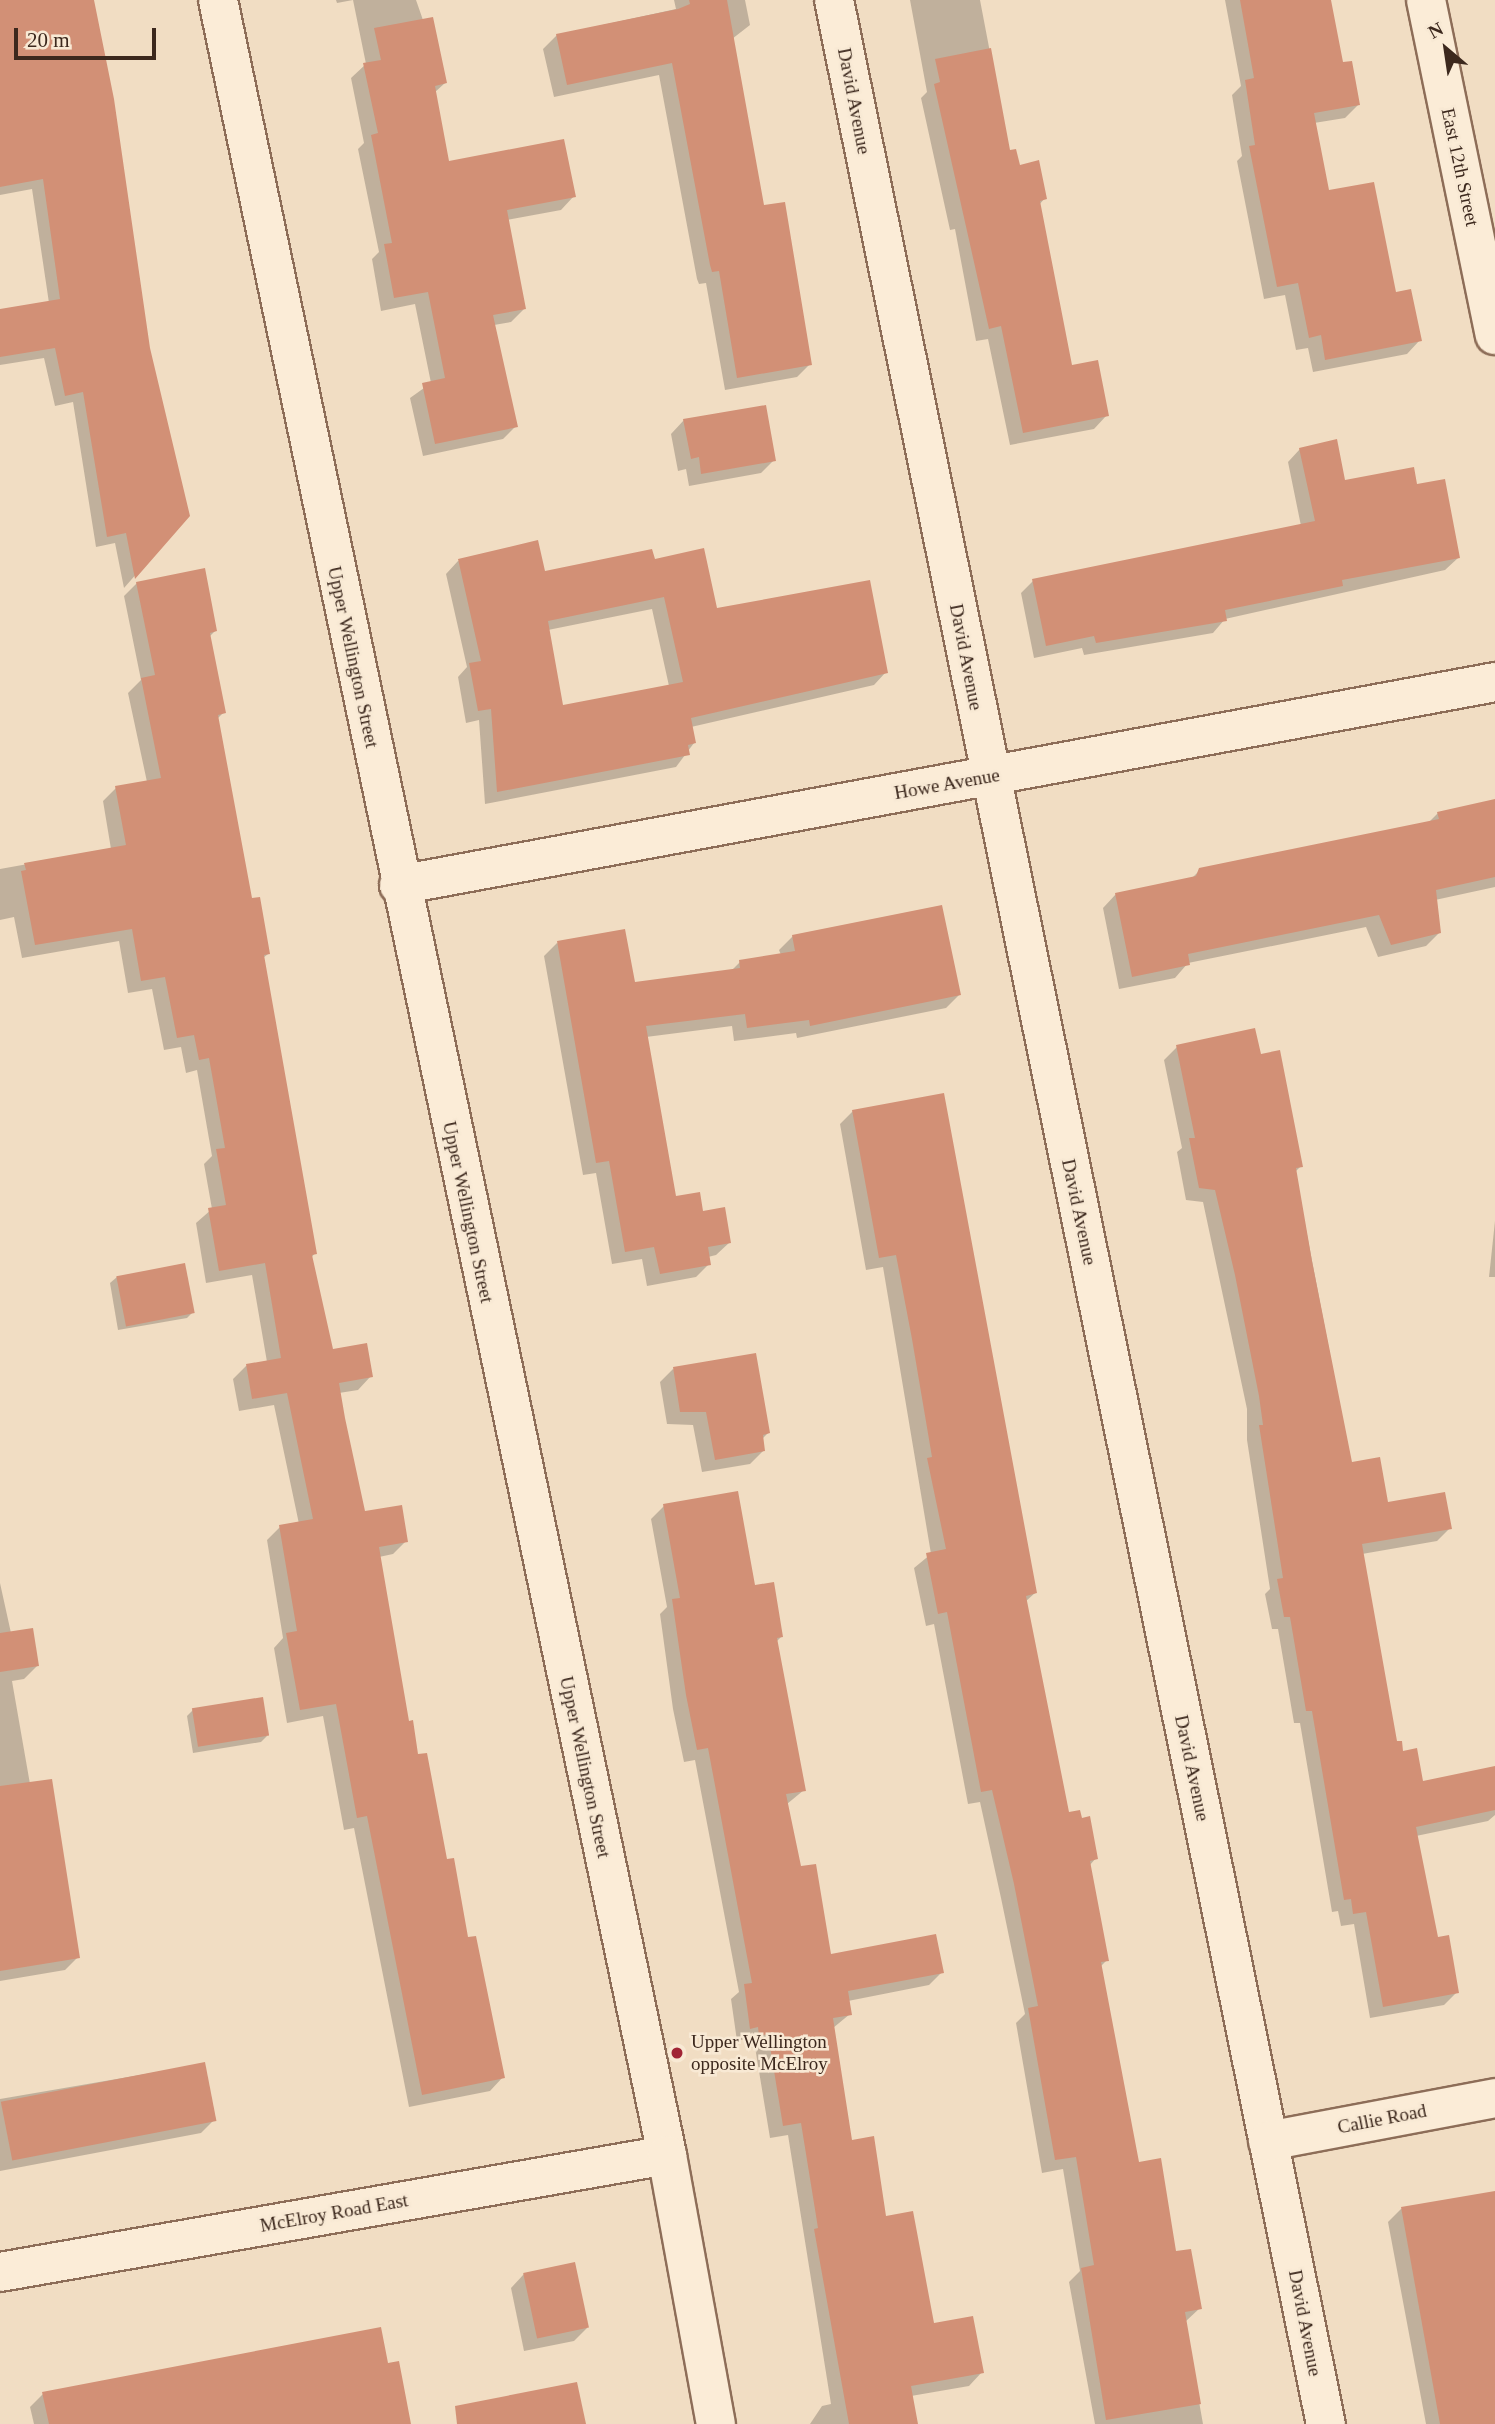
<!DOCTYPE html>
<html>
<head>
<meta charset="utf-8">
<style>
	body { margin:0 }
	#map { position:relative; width:1495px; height:2424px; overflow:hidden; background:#f1ddc3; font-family:"Times New Roman",serif }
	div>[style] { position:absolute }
	.shadow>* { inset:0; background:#0003 }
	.building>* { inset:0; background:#d29076; transform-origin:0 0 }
	.roads { filter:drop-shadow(2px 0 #8d6d58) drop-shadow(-2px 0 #8d6d58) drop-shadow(0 2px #8d6d58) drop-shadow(0 -2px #8d6d58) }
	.street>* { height:38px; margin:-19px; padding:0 19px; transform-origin:19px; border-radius:19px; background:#fbecd7 }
	.secondary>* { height:38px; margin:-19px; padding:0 19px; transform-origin:19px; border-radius:19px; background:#fbecd7 }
	.dots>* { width:19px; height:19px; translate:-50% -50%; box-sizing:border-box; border:4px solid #f8e9d4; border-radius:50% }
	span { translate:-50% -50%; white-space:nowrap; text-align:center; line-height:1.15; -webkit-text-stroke:5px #f8e9d4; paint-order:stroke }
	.street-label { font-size:19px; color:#3c281d }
	.poi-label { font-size:19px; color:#3c281d }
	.left { translate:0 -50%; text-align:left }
	.north { position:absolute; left:1411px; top:14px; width:70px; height:70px; -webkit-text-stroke:5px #f8e9d4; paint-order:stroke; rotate:331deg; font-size:19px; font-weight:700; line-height:28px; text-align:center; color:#3c281d }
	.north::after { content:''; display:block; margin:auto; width:24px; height:32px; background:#3c281d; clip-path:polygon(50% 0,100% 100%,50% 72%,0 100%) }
	.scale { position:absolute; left:14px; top:28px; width:142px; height:32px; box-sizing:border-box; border:4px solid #3c281d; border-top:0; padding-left:9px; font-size:21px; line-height:24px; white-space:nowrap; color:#3c281d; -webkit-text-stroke:5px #f8e9d4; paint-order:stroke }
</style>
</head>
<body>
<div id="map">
	<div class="shadow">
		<div style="clip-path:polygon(336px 0,353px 0,337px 3px)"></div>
		<div style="clip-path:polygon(353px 0,416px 0,445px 83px,434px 93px,448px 163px,574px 196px,561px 210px,507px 220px,524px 309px,511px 322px,494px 325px,516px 426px,503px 439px,423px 456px,410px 398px,431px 383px,415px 304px,381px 311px,372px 259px,379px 252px,358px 149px,364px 143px,351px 78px,366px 64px)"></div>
		<div style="clip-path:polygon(674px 0,745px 0,750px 25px,732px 39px,763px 207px,810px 364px,797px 377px,725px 390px,706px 283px,699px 284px,697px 279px,659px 75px,554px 97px,543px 49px,557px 35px,676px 9px)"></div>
		<div style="clip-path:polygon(910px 0,980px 0,1009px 152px,1045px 198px,1039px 205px,1071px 367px,1107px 415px,1094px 429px,1010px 445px,988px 339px,976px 341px,955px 229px,950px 230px,921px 98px,927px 92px)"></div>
		<div style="clip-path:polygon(1225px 0,1330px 0,1341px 65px,1358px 105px,1345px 118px,1314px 123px,1327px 192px,1395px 294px,1420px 340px,1407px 354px,1313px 372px,1308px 348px,1296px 350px,1285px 295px,1264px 299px,1237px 161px,1242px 156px,1232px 95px,1241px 86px)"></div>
		<div style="clip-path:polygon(115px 120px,148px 348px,188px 515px,124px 588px,115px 543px,96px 547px,73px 402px,55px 406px,44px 358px,0 365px,0 311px,49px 303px,32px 189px,0 195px,0 142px)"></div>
		<div style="clip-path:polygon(684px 420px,774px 460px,761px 473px,689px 486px,686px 469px,678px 471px,671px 434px)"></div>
		<div style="clip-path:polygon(1300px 449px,1344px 482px,1416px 486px,1458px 558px,1445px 570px,1225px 619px,1213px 633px,1084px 655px,1082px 648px,1034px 658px,1021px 593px,1033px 581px,1301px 526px,1288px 462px)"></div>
		<div style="clip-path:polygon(evenodd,458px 561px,544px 573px,653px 561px,716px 610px,886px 672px,874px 685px,691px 727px,694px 743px,676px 767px,485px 804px,479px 720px,466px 723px,458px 677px,467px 667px,446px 574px,458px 561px,652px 609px,669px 686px,562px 707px,548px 630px,652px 609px)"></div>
		<div style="clip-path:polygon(137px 583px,215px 631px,209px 637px,224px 712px,217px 719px,250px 900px,268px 954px,263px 958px,315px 1253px,311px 1258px,332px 1351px,371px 1376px,358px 1390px,339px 1393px,363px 1513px,406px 1541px,393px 1554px,379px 1557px,407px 1723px,503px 2077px,490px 2091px,409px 2107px,354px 1828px,344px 1830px,323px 1716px,287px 1723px,274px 1648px,283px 1638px,267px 1540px,280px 1527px,299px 1524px,274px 1405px,239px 1411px,233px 1379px,246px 1366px,267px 1362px,252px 1275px,206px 1283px,196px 1223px,212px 1209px,204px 1164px,212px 1156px,197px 1070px,186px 1073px,181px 1047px,164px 1050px,152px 989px,128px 993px,119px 941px,22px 958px,14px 917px,0 920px,0 869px,111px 849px,103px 801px,116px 788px,147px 782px,128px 693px,141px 680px,124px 596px)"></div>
		<div style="clip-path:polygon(1495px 800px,1495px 887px,1435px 900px,1439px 933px,1426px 946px,1378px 957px,1366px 927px,1188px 963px,1175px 978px,1119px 989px,1103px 908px,1116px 894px,1191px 879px,1200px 870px,1428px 823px,1438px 813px)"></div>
		<div style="clip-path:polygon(793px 936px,959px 995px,946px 1008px,797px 1038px,796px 1033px,734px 1041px,732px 1026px,646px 1037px,675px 1198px,702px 1213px,730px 1242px,716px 1255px,708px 1257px,709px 1264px,696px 1277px,647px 1286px,642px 1259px,612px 1264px,596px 1173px,583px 1175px,544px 956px,557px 943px,633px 984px,731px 971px,740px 962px,781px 955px,779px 950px)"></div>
		<div style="clip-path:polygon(1177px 1047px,1259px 1056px,1301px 1166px,1295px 1172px,1351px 1464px,1386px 1504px,1450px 1528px,1437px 1541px,1362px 1554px,1396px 1743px,1422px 1783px,1495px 1776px,1495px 1815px,1488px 1821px,1416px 1836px,1436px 1939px,1457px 1992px,1444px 2005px,1370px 2018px,1354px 1924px,1341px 1926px,1338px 1911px,1332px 1912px,1300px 1723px,1294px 1723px,1278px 1629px,1272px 1629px,1265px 1594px,1270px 1589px,1247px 1440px,1247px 1409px,1203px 1202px,1186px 1200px,1177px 1152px,1182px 1148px,1164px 1060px)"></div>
		<div style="clip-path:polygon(853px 1111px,1035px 1593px,1025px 1602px,1068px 1815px,1096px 1858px,1090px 1865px,1107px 1960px,1100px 1967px,1137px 2164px,1200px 2308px,1185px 2322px,1203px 2424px,1095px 2424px,1069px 2282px,1080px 2271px,1063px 2169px,1042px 2173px,1016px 2023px,1025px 2014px,1001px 1898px,980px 1802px,968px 1804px,934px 1624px,926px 1626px,914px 1568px,931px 1554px,883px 1267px,866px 1270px,840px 1124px)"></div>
		<div style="clip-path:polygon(1495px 1221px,1495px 1277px,1489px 1277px)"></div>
		<div style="clip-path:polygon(117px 1277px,193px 1312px,187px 1318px,118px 1330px,110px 1283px)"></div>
		<div style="clip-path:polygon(673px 1369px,768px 1433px,762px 1439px,763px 1451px,750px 1464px,702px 1472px,693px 1425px,667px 1424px,660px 1382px)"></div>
		<div style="clip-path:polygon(664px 1506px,753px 1587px,781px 1637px,776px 1642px,804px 1790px,787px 1804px,799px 1868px,829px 1956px,942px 1972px,929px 1985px,848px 2001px,850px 2014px,833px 2028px,850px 2142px,932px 2325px,982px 2372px,969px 2386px,911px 2396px,917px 2424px,810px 2424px,822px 2406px,831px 2404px,788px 2135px,770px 2138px,755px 2047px,746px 2048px,745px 2039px,737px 2041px,731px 1999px,739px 1992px,695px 1760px,684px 1762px,673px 1709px,660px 1614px,667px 1607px,651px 1519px)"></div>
		<div style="clip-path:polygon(0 1583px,11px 1633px,37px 1666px,24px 1679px,12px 1681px,30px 1784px,78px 1957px,65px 1970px,0 1981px)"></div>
		<div style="clip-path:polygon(193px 1710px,267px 1736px,261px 1742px,193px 1753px,187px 1716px)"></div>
		<div style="clip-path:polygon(204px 2064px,214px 2120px,201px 2133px,0 2171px,0 2099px)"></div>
		<div style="clip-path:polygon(1495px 2200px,1495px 2424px,1426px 2424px,1388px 2222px,1401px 2209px)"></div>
		<div style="clip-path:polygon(524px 2274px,587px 2328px,574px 2341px,524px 2351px,511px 2288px)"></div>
		<div style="clip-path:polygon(387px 2365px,409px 2424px,34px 2424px,30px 2407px,43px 2394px)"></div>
	</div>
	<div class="building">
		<div style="clip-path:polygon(0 0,94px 0,114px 99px,150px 348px,190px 516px,135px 579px,126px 533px,107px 537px,83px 392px,65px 396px,55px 348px,0 357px,0 309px,60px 299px,43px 179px,0 187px)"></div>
		<div style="clip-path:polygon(689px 0,727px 0,764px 205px,785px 202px,812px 365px,737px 378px,719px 271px,712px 272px,710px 265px,672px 63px,567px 85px,556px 34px,678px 9px,690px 4px)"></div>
		<div style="clip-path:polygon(1240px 0,1331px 0,1343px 62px,1352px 61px,1360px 105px,1314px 113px,1329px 190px,1374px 182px,1396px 292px,1411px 289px,1422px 341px,1325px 360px,1321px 335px,1309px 338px,1298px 283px,1277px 287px,1249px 146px,1255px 145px,1245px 80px,1254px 78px)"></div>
		<div style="clip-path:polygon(433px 17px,447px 83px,435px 86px,449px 161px,564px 139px,576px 197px,507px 210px,526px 309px,493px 315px,518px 427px,435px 444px,422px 383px,445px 378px,428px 292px,394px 298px,384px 244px,392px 243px,371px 135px,378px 133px,363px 63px,381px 60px,374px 28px)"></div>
		<div style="clip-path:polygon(991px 48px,1010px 150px,1016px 149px,1020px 165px,1039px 160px,1047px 199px,1040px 201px,1072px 365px,1098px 360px,1109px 416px,1023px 433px,1001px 326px,989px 329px,934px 84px,940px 82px,935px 59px)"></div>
		<div style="clip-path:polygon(766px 405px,776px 461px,701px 474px,699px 457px,691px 459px,683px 419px)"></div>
		<div style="clip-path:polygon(1337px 439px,1345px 480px,1414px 467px,1417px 484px,1445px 479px,1460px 558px,1342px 580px,1343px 586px,1225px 610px,1227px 621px,1096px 643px,1094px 636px,1046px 646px,1032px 579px,1315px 521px,1299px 448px)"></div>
		<div style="clip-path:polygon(evenodd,538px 540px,545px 571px,652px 549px,655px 559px,704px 548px,717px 608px,870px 580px,888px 673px,691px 718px,696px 743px,688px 745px,690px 755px,497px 792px,491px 709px,478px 711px,469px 663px,481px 661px,458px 559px,538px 540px,664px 597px,683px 682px,563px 705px,548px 621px,664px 597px)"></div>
		<div style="clip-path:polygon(205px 568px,217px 631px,210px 633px,226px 713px,218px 715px,252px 898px,260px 897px,270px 954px,264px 955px,317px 1254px,312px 1255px,333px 1349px,367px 1343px,373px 1377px,339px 1383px,345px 1418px,365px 1511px,402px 1505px,408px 1542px,379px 1547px,409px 1721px,413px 1720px,418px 1754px,427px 1753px,447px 1859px,454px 1858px,468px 1937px,476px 1936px,505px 2078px,422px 2095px,367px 1816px,357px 1818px,336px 1704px,300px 1710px,286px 1633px,297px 1631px,279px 1525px,313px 1519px,287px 1393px,252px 1399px,246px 1364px,281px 1358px,265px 1263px,219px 1271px,208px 1208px,226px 1205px,216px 1149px,225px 1148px,209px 1058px,199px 1060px,194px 1035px,177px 1038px,165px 977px,141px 981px,132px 929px,35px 945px,21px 871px,26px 870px,24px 863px,126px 845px,115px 786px,161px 778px,141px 678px,155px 675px,136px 582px)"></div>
		<div style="clip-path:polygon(1495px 799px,1495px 877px,1436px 890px,1441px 933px,1391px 945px,1379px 915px,1188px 954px,1190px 965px,1132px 977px,1115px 893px,1196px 876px,1199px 868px,1439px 819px,1437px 812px)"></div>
		<div style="clip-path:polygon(942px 905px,961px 995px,810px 1026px,809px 1020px,747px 1028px,745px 1014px,646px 1026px,676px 1196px,700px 1192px,703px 1211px,725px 1207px,731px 1243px,708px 1247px,711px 1265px,660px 1274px,654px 1247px,625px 1252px,609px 1161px,596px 1163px,557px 941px,625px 929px,635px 982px,740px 968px,739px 960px,795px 951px,792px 935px)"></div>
		<div style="clip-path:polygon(1255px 1028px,1261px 1054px,1280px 1050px,1303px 1167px,1296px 1168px,1312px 1261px,1352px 1462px,1380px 1457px,1388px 1502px,1445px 1492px,1452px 1529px,1362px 1544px,1397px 1741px,1402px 1741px,1403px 1751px,1417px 1748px,1423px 1781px,1495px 1766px,1495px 1810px,1416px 1827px,1438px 1937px,1449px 1935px,1459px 1993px,1383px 2007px,1366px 1912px,1353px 1914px,1351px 1899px,1344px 1900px,1312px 1711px,1306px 1711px,1290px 1617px,1284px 1617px,1277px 1579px,1283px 1578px,1259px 1425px,1263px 1425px,1259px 1396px,1235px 1275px,1215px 1190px,1199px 1188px,1189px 1138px,1195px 1138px,1176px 1045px)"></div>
		<div style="clip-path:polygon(944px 1093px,1037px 1593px,1026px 1596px,1069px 1812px,1080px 1810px,1082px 1818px,1090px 1816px,1098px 1859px,1090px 1861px,1109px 1961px,1101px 1962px,1139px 2162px,1161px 2158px,1176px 2251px,1191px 2249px,1202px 2309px,1185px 2312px,1201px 2404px,1106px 2420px,1081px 2268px,1094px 2265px,1076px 2157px,1055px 2160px,1028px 2008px,1038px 2006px,1014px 1884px,992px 1790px,981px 1792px,947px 1612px,938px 1614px,926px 1553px,946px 1549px,927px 1458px,932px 1457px,912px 1339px,896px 1255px,879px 1258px,852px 1110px)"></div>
		<div style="left:185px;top:1263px;width:51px;height:70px;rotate:79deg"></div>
		<div style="clip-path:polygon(756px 1353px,770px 1433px,763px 1435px,765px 1451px,715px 1460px,706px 1412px,680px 1412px,673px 1367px)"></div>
		<div style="clip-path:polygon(738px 1491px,755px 1585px,774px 1582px,783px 1637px,777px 1638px,806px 1791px,786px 1794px,801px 1866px,816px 1864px,831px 1954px,936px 1934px,944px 1973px,848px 1991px,852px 2015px,833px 2018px,852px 2140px,874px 2136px,886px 2216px,913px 2211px,934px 2323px,973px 2316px,984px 2373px,911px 2386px,918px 2424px,849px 2424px,814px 2229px,818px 2228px,801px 2123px,783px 2126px,768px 2034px,759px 2036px,758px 2027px,750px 2029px,744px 1984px,752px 1983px,708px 1748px,697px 1750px,686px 1695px,672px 1599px,680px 1598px,663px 1504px)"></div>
		<div style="clip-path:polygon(33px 1628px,39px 1666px,0 1672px,0 1633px)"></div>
		<div style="left:263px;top:1697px;width:39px;height:72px;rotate:81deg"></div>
		<div style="clip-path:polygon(52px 1779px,80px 1958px,0 1971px,0 1786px)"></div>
		<div style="left:205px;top:2062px;width:60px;height:208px;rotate:79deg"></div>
		<div style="clip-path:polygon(1495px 2191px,1495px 2424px,1440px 2424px,1401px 2207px)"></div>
		<div style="left:575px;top:2262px;width:67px;height:53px;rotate:78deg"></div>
		<div style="clip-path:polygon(381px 2327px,388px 2363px,399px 2361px,411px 2424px,49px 2424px,42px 2392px)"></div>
		<div style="clip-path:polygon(577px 2382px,586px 2424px,457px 2424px,455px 2406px)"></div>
	</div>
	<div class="roads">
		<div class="street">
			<div style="left:834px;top:0;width:2473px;rotate:78.53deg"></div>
			<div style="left:1426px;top:0;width:342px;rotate:78.4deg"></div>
			<div style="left:399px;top:885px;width:1115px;rotate:-10.49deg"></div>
			<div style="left:1268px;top:2141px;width:231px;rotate:-10.7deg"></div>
			<div style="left:0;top:2272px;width:677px;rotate:-9.95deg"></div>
		</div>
		<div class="secondary">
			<div style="left:218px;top:0;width:2201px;rotate:78.23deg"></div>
			<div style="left:667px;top:2155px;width:273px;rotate:79.7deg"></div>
		</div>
	</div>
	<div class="dots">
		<div style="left:677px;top:2053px;background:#a12435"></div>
	</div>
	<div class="street-label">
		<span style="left:854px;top:101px;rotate:79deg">David Avenue</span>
		<span style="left:1460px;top:167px;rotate:78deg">East 12th Street</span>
		<span style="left:353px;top:657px;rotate:78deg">Upper Wellington Street</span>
		<span style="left:966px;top:657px;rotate:79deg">David Avenue</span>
		<span style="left:947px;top:784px;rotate:-10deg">Howe Avenue</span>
		<span style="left:468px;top:1212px;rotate:78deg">Upper Wellington Street</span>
		<span style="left:1079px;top:1212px;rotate:78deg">David Avenue</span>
		<span style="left:585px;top:1767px;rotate:78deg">Upper Wellington Street</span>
		<span style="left:1192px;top:1768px;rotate:78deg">David Avenue</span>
		<span style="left:1382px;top:2119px;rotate:-11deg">Callie Road</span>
		<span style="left:334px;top:2213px;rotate:-10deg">McElroy Road East</span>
		<span style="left:1305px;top:2323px;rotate:79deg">David Avenue</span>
	</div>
	<div class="poi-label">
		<span class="left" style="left:691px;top:2053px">Upper Wellington<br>opposite McElroy</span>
	</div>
	<div class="north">N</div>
	<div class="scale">20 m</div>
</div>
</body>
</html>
